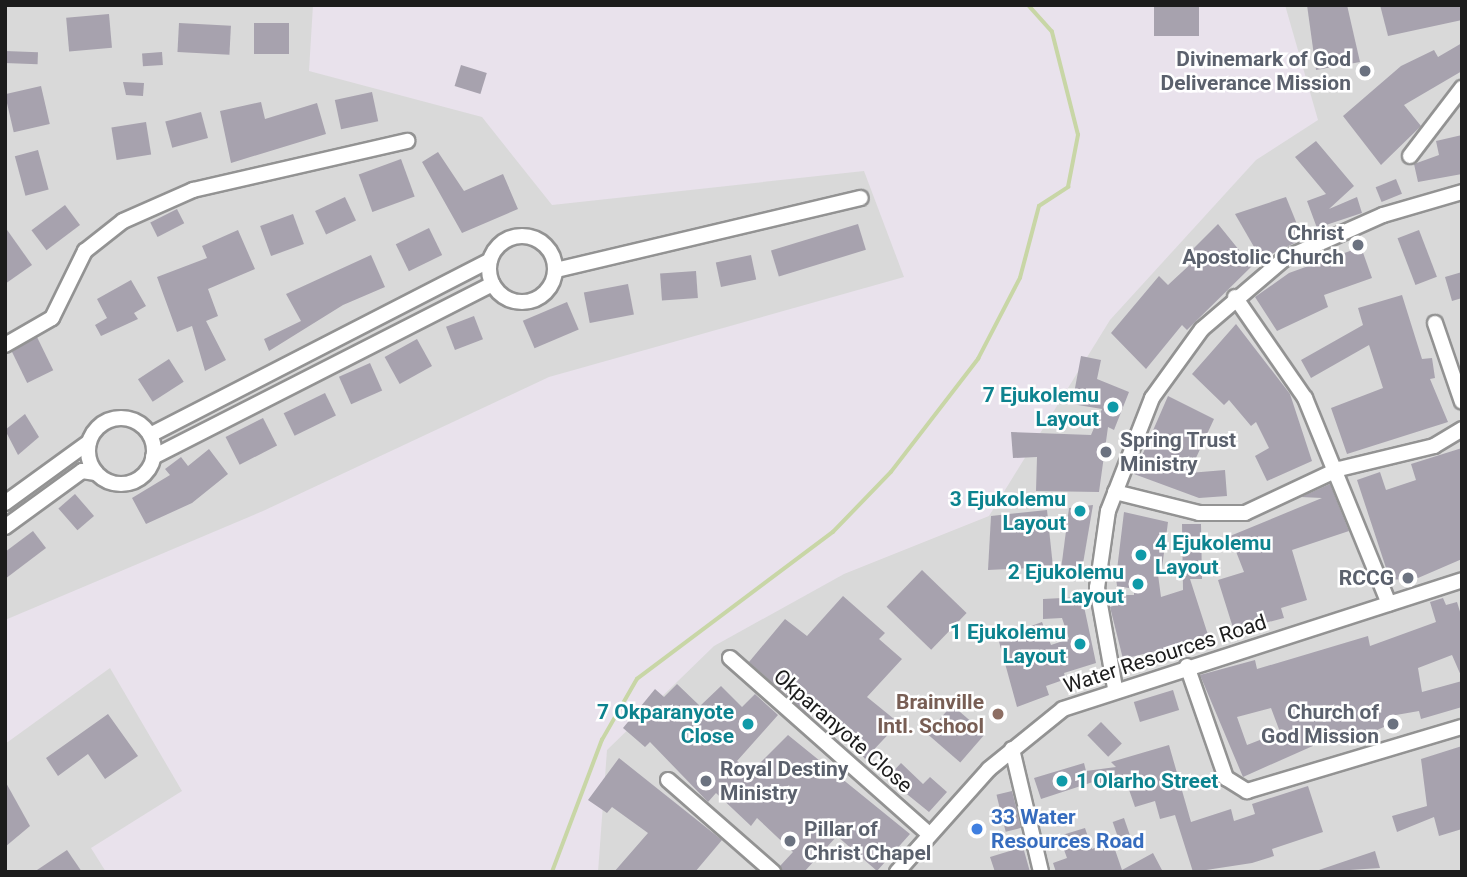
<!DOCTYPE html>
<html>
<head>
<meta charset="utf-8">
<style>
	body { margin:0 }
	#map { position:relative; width:1467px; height:877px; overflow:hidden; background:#e9e2ec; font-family:Roboto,sans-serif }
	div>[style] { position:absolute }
	.residential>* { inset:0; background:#d9d9d9 }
	.stream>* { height:3.5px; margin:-1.75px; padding:0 1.75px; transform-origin:1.75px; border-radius:1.75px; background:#c8d6a6 }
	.building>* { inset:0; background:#a7a2ae; transform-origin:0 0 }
	.roads { filter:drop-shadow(2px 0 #939393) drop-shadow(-2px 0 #939393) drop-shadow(0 2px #939393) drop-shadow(0 -2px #939393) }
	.minor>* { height:14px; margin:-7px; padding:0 7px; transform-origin:7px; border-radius:7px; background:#fff }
	.minor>.ring { margin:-7px; padding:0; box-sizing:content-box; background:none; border:14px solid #fff; border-radius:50% }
	.dots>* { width:19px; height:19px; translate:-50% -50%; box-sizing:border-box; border:4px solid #fff; border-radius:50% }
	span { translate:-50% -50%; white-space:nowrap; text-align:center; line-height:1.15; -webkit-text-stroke:5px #fff; paint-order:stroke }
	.worship-label { font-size:21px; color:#5b616d; font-weight:700 }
	.right { translate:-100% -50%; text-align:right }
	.left { translate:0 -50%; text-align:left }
	.culture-label { font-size:21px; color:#0d838f; font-weight:700 }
	.street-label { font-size:21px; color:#1c1c1c }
	.education-label { font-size:21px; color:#785e54; font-weight:700 }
	.shop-label { font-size:21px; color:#366cbe; font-weight:700 }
	.frame { position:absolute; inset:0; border:7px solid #1c1c1c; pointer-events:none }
</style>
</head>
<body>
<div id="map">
	<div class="residential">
		<div style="clip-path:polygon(5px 5px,313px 5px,309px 71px,482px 117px,552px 205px,864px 171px,904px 277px,549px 377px,263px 511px,5px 620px)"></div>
		<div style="clip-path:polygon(1285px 5px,1462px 5px,1462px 872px,598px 872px,607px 750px,714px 646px,844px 574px,989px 516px,1110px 320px,1256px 160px,1318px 120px)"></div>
		<div style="clip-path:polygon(110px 668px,182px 791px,91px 848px,106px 872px,5px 872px,5px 744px)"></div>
	</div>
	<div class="stream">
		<div style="left:552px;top:872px;width:141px;rotate:-69.3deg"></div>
		<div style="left:602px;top:740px;width:70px;rotate:-60.2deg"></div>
		<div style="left:637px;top:679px;width:245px;rotate:-36.9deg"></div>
		<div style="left:833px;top:532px;width:83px;rotate:-46deg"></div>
		<div style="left:891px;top:472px;width:143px;rotate:-52.4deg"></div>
		<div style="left:978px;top:359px;width:91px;rotate:-62.6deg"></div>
		<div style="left:1020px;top:278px;width:74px;rotate:-75.2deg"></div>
		<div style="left:1039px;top:206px;width:35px;rotate:-33deg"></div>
		<div style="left:1068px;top:187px;width:53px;rotate:-79.1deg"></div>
		<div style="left:1078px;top:135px;width:106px;rotate:-104.2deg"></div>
		<div style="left:1052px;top:32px;width:36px;rotate:-132deg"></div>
	</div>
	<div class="building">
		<div style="left:1154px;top:5px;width:45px;height:31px"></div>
		<div style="clip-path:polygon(1307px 5px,1347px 5px,1360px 62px,1316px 70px)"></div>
		<div style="clip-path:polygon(1380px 5px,1462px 5px,1462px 20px,1388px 36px)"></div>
		<div style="left:109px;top:14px;width:34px;height:43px;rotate:85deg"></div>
		<div style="left:179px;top:23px;width:52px;height:29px;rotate:3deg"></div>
		<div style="left:254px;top:23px;width:35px;height:31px"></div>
		<div style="clip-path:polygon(1462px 43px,1462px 71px,1404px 105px,1421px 126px,1381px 165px,1343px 116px,1401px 66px,1434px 50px,1438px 57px)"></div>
		<div style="left:5px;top:51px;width:33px;height:12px;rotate:2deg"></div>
		<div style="left:162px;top:52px;width:13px;height:20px;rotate:86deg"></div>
		<div style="left:461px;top:65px;width:27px;height:22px;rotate:17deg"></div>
		<div style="clip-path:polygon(123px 82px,144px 83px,143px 96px,126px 95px)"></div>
		<div style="left:41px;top:86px;width:39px;height:37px;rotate:77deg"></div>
		<div style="left:372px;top:92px;width:30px;height:38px;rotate:78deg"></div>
		<div style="clip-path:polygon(261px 102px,265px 119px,317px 103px,326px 134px,231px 163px,220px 111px)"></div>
		<div style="left:201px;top:112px;width:27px;height:37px;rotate:75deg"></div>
		<div style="left:146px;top:122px;width:33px;height:35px;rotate:81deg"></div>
		<div style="clip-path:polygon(1462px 135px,1462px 174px,1418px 182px,1414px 164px,1439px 155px,1436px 141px)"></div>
		<div style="clip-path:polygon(1316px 141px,1354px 186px,1329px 209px,1357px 197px,1362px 213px,1317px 228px,1307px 201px,1326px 194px,1295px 157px)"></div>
		<div style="left:38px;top:150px;width:41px;height:24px;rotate:75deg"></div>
		<div style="clip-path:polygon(438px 152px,464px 191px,503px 174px,518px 209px,462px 233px,422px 162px)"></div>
		<div style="left:401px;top:159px;width:40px;height:45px;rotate:70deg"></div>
		<div style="left:1396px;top:179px;width:16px;height:22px;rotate:68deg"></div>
		<div style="left:345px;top:197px;width:26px;height:33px;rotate:65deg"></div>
		<div style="clip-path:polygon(1286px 197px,1303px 239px,1261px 259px,1235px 214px)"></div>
		<div style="left:65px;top:205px;width:25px;height:42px;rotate:53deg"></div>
		<div style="left:177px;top:209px;width:16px;height:30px;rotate:63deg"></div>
		<div style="left:293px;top:214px;width:32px;height:35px;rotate:70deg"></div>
		<div style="left:858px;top:224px;width:27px;height:91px;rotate:73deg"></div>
		<div style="clip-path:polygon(1218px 224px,1252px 266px,1187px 330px,1182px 325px,1146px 369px,1111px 333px,1159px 276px,1168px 285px,1196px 259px,1190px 252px)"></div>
		<div style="clip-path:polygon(5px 227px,32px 265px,5px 284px)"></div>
		<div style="left:429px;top:228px;width:30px;height:37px;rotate:64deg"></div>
		<div style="clip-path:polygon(238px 230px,255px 269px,208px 289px,218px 316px,206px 321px,226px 360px,205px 371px,192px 326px,177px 332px,157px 277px,207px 258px,202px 246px)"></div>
		<div style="left:1419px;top:230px;width:50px;height:23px;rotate:69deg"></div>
		<div style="clip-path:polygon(1361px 247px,1372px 278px,1324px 295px,1328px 307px,1277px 331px,1255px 297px,1289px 273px)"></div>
		<div style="clip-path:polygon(371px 255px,385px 287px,343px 305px,269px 351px,264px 339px,301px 321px,286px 294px)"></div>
		<div style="left:751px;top:255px;width:25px;height:36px;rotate:78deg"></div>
		<div style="left:696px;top:271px;width:27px;height:36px;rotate:86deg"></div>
		<div style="clip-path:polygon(1462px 272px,1462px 298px,1452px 301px,1445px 277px)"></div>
		<div style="clip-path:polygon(131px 280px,146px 306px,134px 313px,138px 319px,101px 336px,95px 325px,107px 318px,97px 299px)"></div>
		<div style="left:628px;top:284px;width:31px;height:45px;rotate:79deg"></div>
		<div style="clip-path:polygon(1402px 295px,1422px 359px,1432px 358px,1435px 378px,1430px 379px,1448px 422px,1347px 454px,1331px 408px,1383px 388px,1369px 345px,1311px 378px,1301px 360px,1363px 325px,1358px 308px)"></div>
		<div style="left:567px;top:302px;width:30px;height:48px;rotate:67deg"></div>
		<div style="left:474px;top:316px;width:25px;height:30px;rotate:69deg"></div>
		<div style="clip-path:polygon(1236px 324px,1290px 394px,1312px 461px,1267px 481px,1255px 456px,1269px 448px,1256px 422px,1251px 426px,1229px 400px,1224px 405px,1192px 374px)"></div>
		<div style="left:37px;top:337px;width:37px;height:29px;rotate:64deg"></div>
		<div style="left:417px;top:339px;width:31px;height:37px;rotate:61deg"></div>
		<div style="clip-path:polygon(1081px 356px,1101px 360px,1097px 379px,1129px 392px,1114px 430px,1108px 427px,1099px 492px,1036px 491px,1037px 457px,1013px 458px,1011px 432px,1091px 435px,1102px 409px,1072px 404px)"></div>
		<div style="left:169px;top:359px;width:27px;height:37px;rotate:57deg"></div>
		<div style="left:370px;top:363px;width:30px;height:34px;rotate:66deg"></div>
		<div style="left:325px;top:393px;width:25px;height:46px;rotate:64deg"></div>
		<div style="clip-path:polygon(1168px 396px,1214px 419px,1189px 473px,1225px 470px,1227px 496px,1199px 498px,1134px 474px)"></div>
		<div style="clip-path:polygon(25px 414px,39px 437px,18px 455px,5px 430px)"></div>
		<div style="left:263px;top:418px;width:31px;height:42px;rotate:63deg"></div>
		<div style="clip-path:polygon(1462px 448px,1462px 559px,1418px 578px,1390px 580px,1357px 480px,1380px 472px,1386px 490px,1416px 480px,1411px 464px)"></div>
		<div style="clip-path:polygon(209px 449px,228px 474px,192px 503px,146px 524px,132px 498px,170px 475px,165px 469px,181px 457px,188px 466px)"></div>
		<div style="clip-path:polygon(1330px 484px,1349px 531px,1292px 550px,1307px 600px,1281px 608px,1284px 618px,1234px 631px,1218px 580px,1244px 572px,1230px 536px,1322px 498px,1301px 497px)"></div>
		<div style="left:75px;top:494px;width:29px;height:22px;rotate:49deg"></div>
		<div style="clip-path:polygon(1093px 505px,1080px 581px,1060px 577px,1069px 508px)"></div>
		<div style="clip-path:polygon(1047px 510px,1053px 567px,988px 570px,991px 516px)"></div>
		<div style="clip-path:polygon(1124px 512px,1168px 522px,1162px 568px,1157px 567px,1161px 597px,1183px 590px,1182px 524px,1201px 524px,1202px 579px,1190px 579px,1209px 638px,1123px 659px,1110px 607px,1119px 604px,1118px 595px,1134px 595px,1134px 589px,1117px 586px,1116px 578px)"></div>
		<div style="clip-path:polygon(33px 531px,46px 548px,5px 579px,5px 552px)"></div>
		<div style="left:922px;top:570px;width:62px;height:51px;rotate:44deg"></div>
		<div style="clip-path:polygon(843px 596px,885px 633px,879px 639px,902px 659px,867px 697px,899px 723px,865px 759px,853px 742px,815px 711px,810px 716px,749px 662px,785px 619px,807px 636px)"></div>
		<div style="clip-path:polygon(1082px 597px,1096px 663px,1064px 673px,1066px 679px,1046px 686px,1049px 695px,1017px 707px,998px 638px,1042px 622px,1051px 645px,1069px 639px,1062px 618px,1043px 619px,1043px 599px)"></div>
		<div style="clip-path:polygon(evenodd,1443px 598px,1446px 605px,1457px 602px,1462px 618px,1462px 678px,1452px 655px,1418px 668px,1422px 692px,1462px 681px,1462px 707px,1421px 719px,1419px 711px,1396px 715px,1398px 721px,1363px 736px,1345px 742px,1342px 733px,1243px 777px,1200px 675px,1255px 660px,1257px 669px,1368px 636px,1370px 646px,1436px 622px,1430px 602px,1443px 598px,1271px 708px,1280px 732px,1247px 745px,1237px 717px,1271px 708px)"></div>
		<div style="clip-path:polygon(677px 684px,700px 706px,721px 686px,742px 707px,755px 694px,778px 715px,737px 761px,751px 772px,788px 735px,910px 834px,877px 871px,837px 836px,804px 872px,782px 872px,780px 866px,793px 852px,757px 818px,751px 826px,716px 793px,708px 802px,650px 742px,645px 747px,623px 728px,655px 689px,664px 697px)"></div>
		<div style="left:1173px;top:690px;width:21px;height:41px;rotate:73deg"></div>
		<div style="left:952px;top:705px;width:44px;height:38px;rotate:41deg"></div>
		<div style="clip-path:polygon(108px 714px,138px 756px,105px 779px,88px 754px,58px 776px,46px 758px)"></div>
		<div style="left:1101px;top:722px;width:30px;height:19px;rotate:46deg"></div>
		<div style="clip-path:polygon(1169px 745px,1191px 822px,1231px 809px,1234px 821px,1255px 814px,1252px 804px,1308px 786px,1323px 832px,1272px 849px,1274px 856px,1252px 863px,1193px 872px,1175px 815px,1160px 819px,1155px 801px,1135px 807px,1127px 784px,1100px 788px,1099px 780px,1041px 799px,1034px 778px,1084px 763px,1086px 771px,1116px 767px,1111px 762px)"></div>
		<div style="clip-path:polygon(1462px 746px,1462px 829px,1439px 836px,1434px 817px,1397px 832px,1392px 816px,1427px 806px,1421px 759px)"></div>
		<div style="clip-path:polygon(619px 758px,722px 840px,695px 872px,614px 872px,648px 833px,612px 807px,607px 813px,588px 800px)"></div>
		<div style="clip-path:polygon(901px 763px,923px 784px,930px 777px,947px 792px,929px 812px,887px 778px)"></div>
		<div style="clip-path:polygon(5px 781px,30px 826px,5px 847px)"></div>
		<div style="left:1012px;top:791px;width:38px;height:16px;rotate:76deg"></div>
		<div style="left:1124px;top:818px;width:24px;height:12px;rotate:71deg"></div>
		<div style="clip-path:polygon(1085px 828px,1092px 849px,1112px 841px,1122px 870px,1153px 853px,1163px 872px,1056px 872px,1053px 863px,1067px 858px,1059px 836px)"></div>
		<div style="clip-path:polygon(1023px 847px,1030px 872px,995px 872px,990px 857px)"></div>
		<div style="clip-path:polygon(67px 850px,82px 872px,34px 872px)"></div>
		<div style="clip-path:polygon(1375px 851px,1380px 868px,1319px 872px,1319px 870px)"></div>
	</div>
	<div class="roads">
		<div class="minor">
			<div style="left:1410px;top:156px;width:86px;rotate:-52.6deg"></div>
			<div class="ring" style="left:489px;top:236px;width:52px;height:52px"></div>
			<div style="left:556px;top:270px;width:313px;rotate:-13.3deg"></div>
			<div style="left:1235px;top:297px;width:123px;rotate:55.3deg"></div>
			<div style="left:1305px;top:398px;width:222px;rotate:67.8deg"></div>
			<div style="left:1435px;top:323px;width:83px;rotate:71.1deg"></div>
			<div style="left:5px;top:345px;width:54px;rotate:-29.9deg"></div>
			<div style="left:52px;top:318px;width:75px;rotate:-63.8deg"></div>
			<div style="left:85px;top:251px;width:48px;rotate:-38.3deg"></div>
			<div style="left:123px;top:221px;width:77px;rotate:-23.9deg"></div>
			<div style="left:193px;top:190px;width:220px;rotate:-12.9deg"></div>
			<div class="ring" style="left:88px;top:418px;width:52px;height:52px"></div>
			<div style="left:150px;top:435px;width:382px;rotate:-27.2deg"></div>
			<div style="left:153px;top:457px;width:381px;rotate:-27deg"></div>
			<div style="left:1115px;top:492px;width:87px;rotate:14deg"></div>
			<div style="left:1199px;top:513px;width:46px"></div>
			<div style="left:1245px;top:513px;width:104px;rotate:-25.1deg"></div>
			<div style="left:1339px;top:469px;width:98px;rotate:-13.6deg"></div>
			<div style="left:1434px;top:446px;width:33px;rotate:-31deg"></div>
			<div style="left:5px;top:503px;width:104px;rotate:-36deg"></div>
			<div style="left:5px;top:527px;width:95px;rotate:-36deg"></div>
			<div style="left:82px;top:471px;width:14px;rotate:8deg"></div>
			<div style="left:730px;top:658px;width:266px;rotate:41.5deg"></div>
			<div style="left:1187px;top:666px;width:119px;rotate:70.8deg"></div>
			<div style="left:1226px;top:778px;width:25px;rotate:32deg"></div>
			<div style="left:1247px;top:791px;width:224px;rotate:-16.6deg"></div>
			<div style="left:1115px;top:688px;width:102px;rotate:-100.2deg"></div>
			<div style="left:1097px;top:588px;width:78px;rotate:-81.9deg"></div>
			<div style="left:1108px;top:511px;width:121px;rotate:-68.7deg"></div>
			<div style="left:1152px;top:398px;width:85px;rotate:-54.1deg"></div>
			<div style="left:1202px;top:329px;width:108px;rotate:-40.5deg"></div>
			<div style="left:1284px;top:259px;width:108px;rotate:-24deg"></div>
			<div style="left:1383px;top:215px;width:82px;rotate:-16.2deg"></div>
			<div style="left:1012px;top:749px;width:126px;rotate:76.7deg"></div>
			<div style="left:668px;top:780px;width:140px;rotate:41.2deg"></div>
			<div style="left:897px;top:872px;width:138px;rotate:-48.2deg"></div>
			<div style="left:989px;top:769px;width:95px;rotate:-39deg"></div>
			<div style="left:1063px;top:709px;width:419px;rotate:-17.9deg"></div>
		</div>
	</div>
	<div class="dots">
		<div style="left:1365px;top:71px;background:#6b7280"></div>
		<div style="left:1358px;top:245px;background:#6b7280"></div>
		<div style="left:1113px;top:407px;background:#0f9aa8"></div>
		<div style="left:1106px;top:452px;background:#6b7280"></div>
		<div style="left:1080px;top:511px;background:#0f9aa8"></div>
		<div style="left:1141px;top:555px;background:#0f9aa8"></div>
		<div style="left:1408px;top:578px;background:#6b7280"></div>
		<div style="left:1138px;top:584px;background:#0f9aa8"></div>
		<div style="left:1080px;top:644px;background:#0f9aa8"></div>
		<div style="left:998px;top:714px;background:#8d6e63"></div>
		<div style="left:748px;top:724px;background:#0f9aa8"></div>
		<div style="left:1393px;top:724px;background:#6b7280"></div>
		<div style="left:706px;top:781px;background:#6b7280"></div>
		<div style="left:1062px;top:781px;background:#0f9aa8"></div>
		<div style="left:977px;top:829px;background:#3f7fe0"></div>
		<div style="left:790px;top:841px;background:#6b7280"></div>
	</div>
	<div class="worship-label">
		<span class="right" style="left:1351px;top:71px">Divinemark of God<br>Deliverance Mission</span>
		<span class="right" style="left:1344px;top:245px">Christ<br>Apostolic Church</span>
		<span class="left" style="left:1120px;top:452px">Spring Trust<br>Ministry</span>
		<span class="right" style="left:1394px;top:578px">RCCG</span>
		<span class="right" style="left:1379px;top:724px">Church of<br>God Mission</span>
		<span class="left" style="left:720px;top:781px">Royal Destiny<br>Ministry</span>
		<span class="left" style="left:804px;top:841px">Pillar of<br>Christ Chapel</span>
	</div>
	<div class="culture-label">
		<span class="right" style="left:1099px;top:407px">7 Ejukolemu<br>Layout</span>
		<span class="right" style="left:1066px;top:511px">3 Ejukolemu<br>Layout</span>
		<span class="left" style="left:1155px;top:555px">4 Ejukolemu<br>Layout</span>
		<span class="right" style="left:1124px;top:584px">2 Ejukolemu<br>Layout</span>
		<span class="right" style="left:1066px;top:644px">1 Ejukolemu<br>Layout</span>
		<span class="right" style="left:734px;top:724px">7 Okparanyote<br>Close</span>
		<span class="left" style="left:1076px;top:781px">1 Olarho Street</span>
	</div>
	<div class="street-label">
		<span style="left:1165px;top:654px;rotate:-18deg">Water Resources Road</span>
		<span style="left:843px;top:731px;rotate:41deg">Okparanyote Close</span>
	</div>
	<div class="education-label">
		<span class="right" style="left:984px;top:714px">Brainville<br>Intl. School</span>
	</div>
	<div class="shop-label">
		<span class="left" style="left:991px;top:829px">33 Water<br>Resources Road</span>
	</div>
	<div class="frame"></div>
</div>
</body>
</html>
